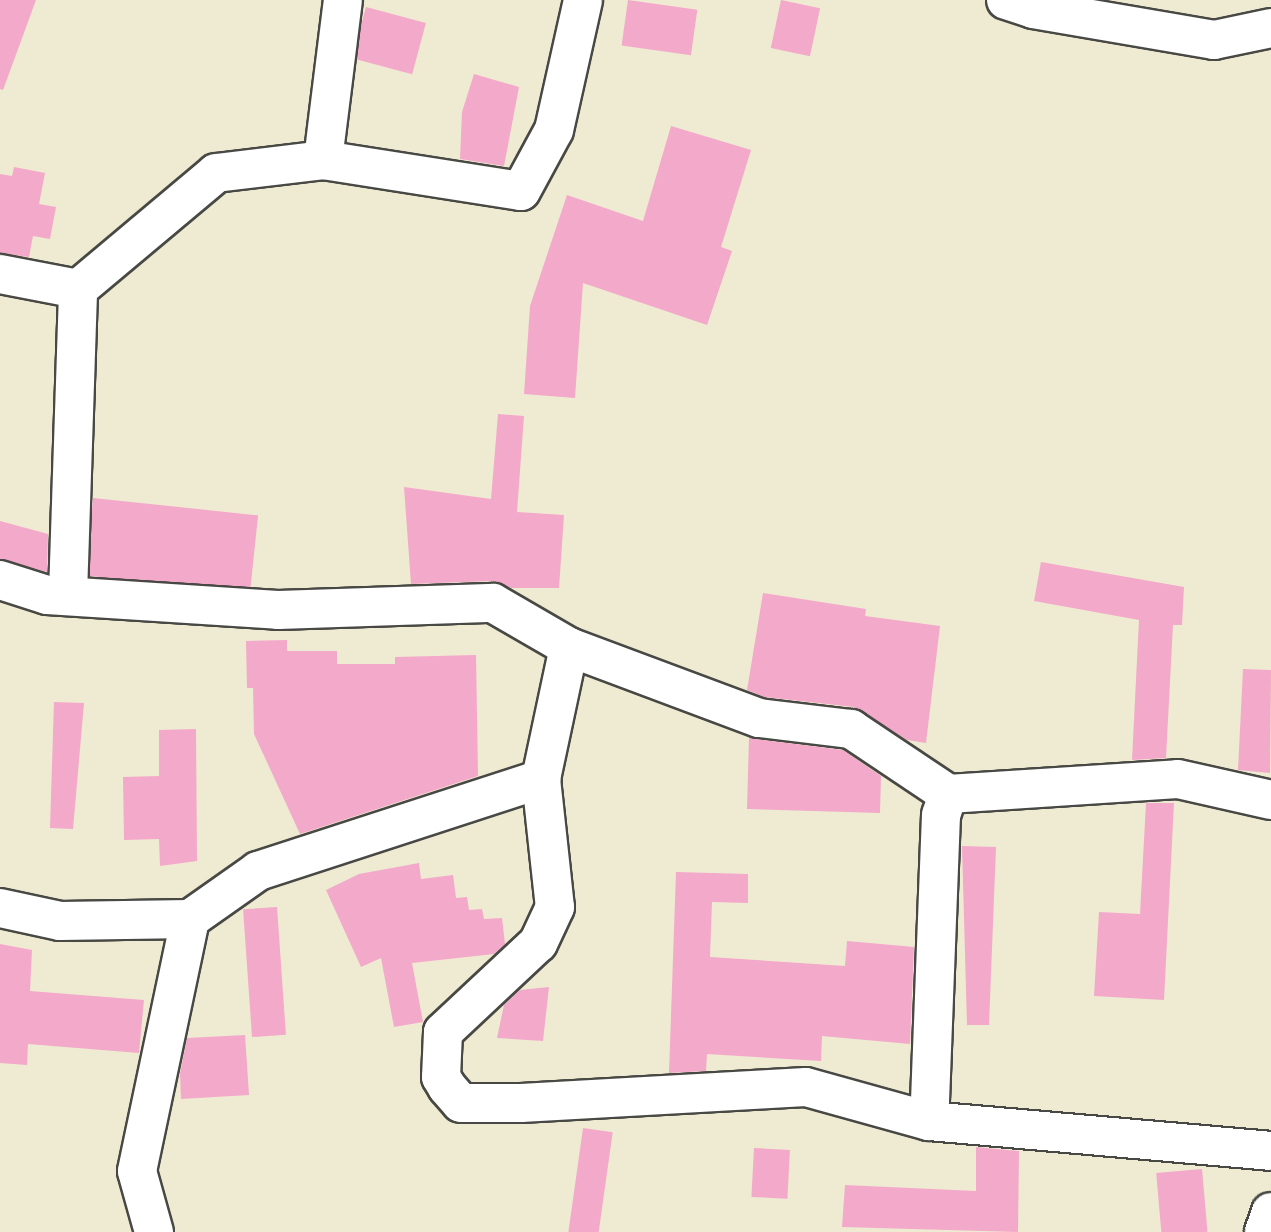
<!DOCTYPE html>
<html>
<head>
<meta charset="utf-8">
<style>
	body { margin:0 }
	#map { position:relative; width:1271px; height:1232px; overflow:hidden; background:#efead2; font-family:"IM FELL English",serif }
	div>[style] { position:absolute }
	.building>* { inset:0; background:#f3a9ca; transform-origin:0 0 }
	.roads { filter:drop-shadow(2px 0 #484844) drop-shadow(-2px 0 #484844) drop-shadow(0 2px #484844) drop-shadow(0 -2px #484844) }
	.minor>* { height:38px; margin:-19px; padding:0 19px; transform-origin:19px; border-radius:19px; background:#fff }
	span { translate:-50% -50%; white-space:nowrap; text-align:center; line-height:1.15; -webkit-text-stroke:5px #fff; paint-order:stroke }
</style>
</head>
<body>
<div id="map">
	<div class="building">
		<div style="clip-path:polygon(0 0,36px 0,3px 90px,0 89px)"></div>
		<div style="left:628px;top:0;width:70px;height:46px;rotate:8deg"></div>
		<div style="left:781px;top:0;width:40px;height:49px;rotate:12deg"></div>
		<div style="left:366px;top:7px;width:62px;height:53px;rotate:15deg"></div>
		<div style="clip-path:polygon(474px 74px,519px 87px,504px 166px,460px 159px,462px 112px)"></div>
		<div style="clip-path:polygon(671px 126px,751px 150px,721px 247px,732px 251px,707px 325px,583px 283px,575px 398px,524px 394px,530px 306px,567px 195px,643px 221px)"></div>
		<div style="clip-path:polygon(14px 167px,45px 173px,39px 204px,56px 207px,50px 239px,33px 236px,29px 257px,0 253px,0 174px,12px 176px)"></div>
		<div style="clip-path:polygon(498px 414px,524px 416px,517px 512px,564px 515px,559px 588px,511px 588px,492px 581px,411px 584px,404px 487px,491px 499px)"></div>
		<div style="left:93px;top:498px;width:166px;height:78px;rotate:6deg"></div>
		<div style="clip-path:polygon(0 521px,48px 534px,47px 572px,0 559px)"></div>
		<div style="clip-path:polygon(1041px 562px,1184px 587px,1182px 625px,1173px 625px,1166px 758px,1132px 760px,1139px 620px,1034px 601px)"></div>
		<div style="clip-path:polygon(763px 593px,866px 609px,865px 616px,940px 626px,926px 743px,907px 740px,854px 707px,764px 697px,747px 690px)"></div>
		<div style="clip-path:polygon(287px 640px,287px 651px,337px 651px,337px 664px,395px 664px,395px 657px,476px 655px,478px 776px,300px 834px,254px 734px,253px 688px,247px 688px,246px 641px)"></div>
		<div style="clip-path:polygon(1243px 669px,1271px 670px,1270px 773px,1238px 770px)"></div>
		<div style="clip-path:polygon(54px 702px,84px 703px,73px 829px,50px 828px)"></div>
		<div style="clip-path:polygon(196px 729px,197px 861px,160px 866px,159px 839px,124px 840px,123px 777px,159px 776px,159px 730px)"></div>
		<div style="clip-path:polygon(749px 738px,843px 750px,881px 776px,880px 813px,747px 809px)"></div>
		<div style="clip-path:polygon(1146px 803px,1174px 803px,1164px 1000px,1094px 996px,1099px 912px,1140px 914px)"></div>
		<div style="clip-path:polygon(962px 846px,996px 847px,989px 1025px,967px 1025px)"></div>
		<div style="clip-path:polygon(419px 863px,421px 879px,453px 875px,456px 898px,467px 897px,469px 910px,482px 909px,484px 919px,502px 918px,505px 944px,494px 954px,412px 963px,423px 1022px,394px 1027px,381px 958px,361px 967px,326px 890px,359px 874px)"></div>
		<div style="clip-path:polygon(676px 872px,748px 874px,748px 903px,712px 902px,710px 957px,845px 966px,847px 941px,914px 947px,910px 1044px,822px 1036px,821px 1061px,707px 1054px,706px 1071px,669px 1073px)"></div>
		<div style="left:277px;top:907px;width:128px;height:34px;rotate:86deg"></div>
		<div style="clip-path:polygon(0 944px,32px 950px,30px 991px,144px 1000px,139px 1053px,28px 1044px,27px 1065px,0 1063px)"></div>
		<div style="clip-path:polygon(549px 987px,543px 1041px,497px 1038px,504px 1005px,520px 990px)"></div>
		<div style="clip-path:polygon(245px 1035px,249px 1095px,181px 1099px,180px 1074px,187px 1038px)"></div>
		<div style="left:583px;top:1128px;width:30px;height:105px;rotate:8deg"></div>
		<div style="clip-path:polygon(976px 1147px,1019px 1151px,1018px 1232px,842px 1227px,845px 1185px,976px 1191px)"></div>
		<div style="left:754px;top:1148px;width:36px;height:49px;rotate:3deg"></div>
		<div style="left:1202px;top:1169px;width:63px;height:46px;rotate:85deg"></div>
	</div>
	<div class="roads">
		<div class="minor">
			<div style="left:1006px;top:0;width:28px;rotate:18deg"></div>
			<div style="left:1033px;top:9px;width:184px;rotate:9.7deg"></div>
			<div style="left:1214px;top:40px;width:58px;rotate:-11.9deg"></div>
			<div style="left:323px;top:160px;width:161px;rotate:-82.9deg"></div>
			<div style="left:0;top:274px;width:79px;rotate:10.9deg"></div>
			<div style="left:0;top:580px;width:49px;rotate:17.7deg"></div>
			<div style="left:47px;top:595px;width:231px;rotate:3.7deg"></div>
			<div style="left:278px;top:610px;width:215px;rotate:-1.9deg"></div>
			<div style="left:493px;top:603px;width:88px;rotate:30.1deg"></div>
			<div style="left:569px;top:647px;width:203px;rotate:20.5deg"></div>
			<div style="left:759px;top:718px;width:93px;rotate:6.8deg"></div>
			<div style="left:851px;top:729px;width:117px;rotate:33.8deg"></div>
			<div style="left:948px;top:794px;width:230px;rotate:-3.7deg"></div>
			<div style="left:1178px;top:779px;width:95px;rotate:12.7deg"></div>
			<div style="left:68px;top:594px;width:305px;rotate:-88.1deg"></div>
			<div style="left:78px;top:289px;width:180px;rotate:-40deg"></div>
			<div style="left:216px;top:173px;width:108px;rotate:-6.9deg"></div>
			<div style="left:323px;top:160px;width:200px;rotate:8.9deg"></div>
			<div style="left:521px;top:191px;width:69px;rotate:-61.6deg"></div>
			<div style="left:554px;top:130px;width:133px;rotate:-77.4deg"></div>
			<div style="left:569px;top:647px;width:135px;rotate:102deg"></div>
			<div style="left:541px;top:779px;width:129px;rotate:83.8deg"></div>
			<div style="left:555px;top:907px;width:40px;rotate:115deg"></div>
			<div style="left:538px;top:943px;width:130px;rotate:136.9deg"></div>
			<div style="left:443px;top:1032px;width:45px;rotate:92.5deg"></div>
			<div style="left:441px;top:1077px;width:12px;rotate:59deg"></div>
			<div style="left:447px;top:1087px;width:21px;rotate:49deg"></div>
			<div style="left:461px;top:1103px;width:60px"></div>
			<div style="left:521px;top:1103px;width:285px;rotate:-3.2deg"></div>
			<div style="left:806px;top:1087px;width:128px;rotate:15.5deg"></div>
			<div style="left:948px;top:794px;width:22px;rotate:108deg"></div>
			<div style="left:941px;top:815px;width:306px;rotate:92.2deg"></div>
			<div style="left:929px;top:1121px;width:343px;rotate:5deg"></div>
			<div style="left:0;top:908px;width:61px;rotate:12.2deg"></div>
			<div style="left:60px;top:921px;width:130px;rotate:-0.9deg"></div>
			<div style="left:190px;top:919px;width:83px;rotate:-35.2deg"></div>
			<div style="left:258px;top:871px;width:298px;rotate:-18deg"></div>
			<div style="left:154px;top:1232px;width:63px;rotate:-105.6deg"></div>
			<div style="left:137px;top:1171px;width:258px;rotate:-78.1deg"></div>
			<div style="left:1264px;top:1232px;width:21px;rotate:-71deg"></div>
		</div>
	</div>
</div>
</body>
</html>
